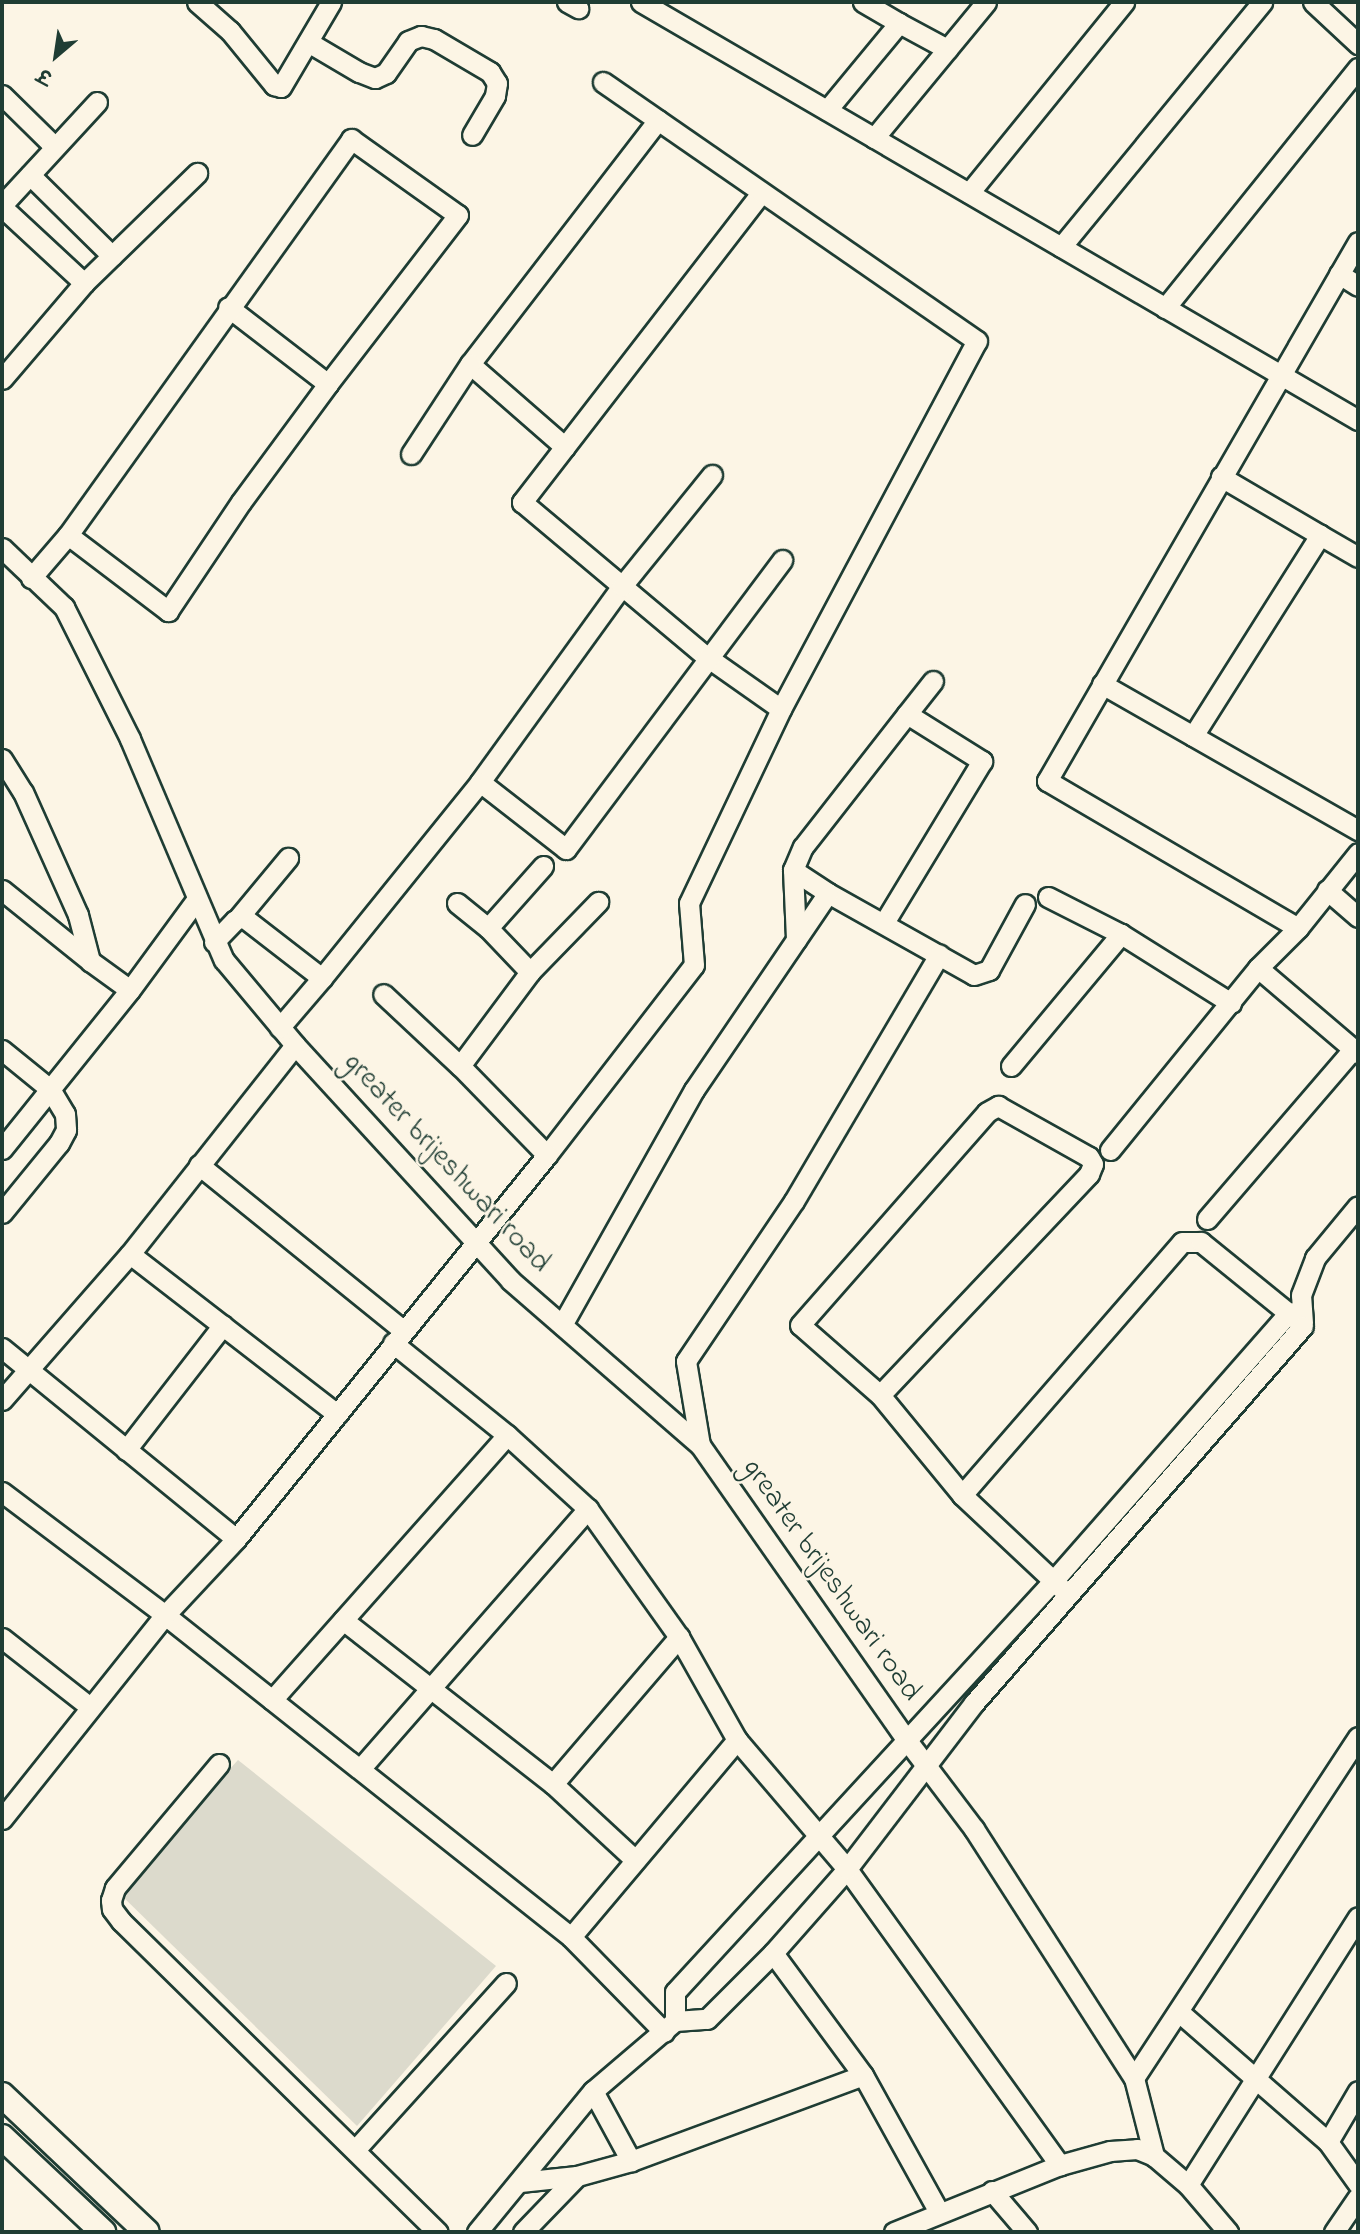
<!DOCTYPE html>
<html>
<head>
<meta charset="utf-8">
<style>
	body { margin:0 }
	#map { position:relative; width:1360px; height:2234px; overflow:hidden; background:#fcf5e5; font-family:"Indie Flower","Playpen Sans Deva",sans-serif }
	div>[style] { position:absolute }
	.green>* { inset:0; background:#dcdacc }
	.roads { filter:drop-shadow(2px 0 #1f3d34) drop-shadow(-2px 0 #1f3d34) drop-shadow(0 2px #1f3d34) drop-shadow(0 -2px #1f3d34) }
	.minor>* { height:19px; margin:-9.5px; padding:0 9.5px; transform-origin:9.5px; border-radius:9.5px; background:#fcf5e5 }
	.major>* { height:24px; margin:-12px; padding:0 12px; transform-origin:12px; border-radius:12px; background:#fcf5e5 }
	span { translate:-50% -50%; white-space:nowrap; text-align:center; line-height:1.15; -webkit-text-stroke:5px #fcf5e5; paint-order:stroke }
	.street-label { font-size:30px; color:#1f3d34 }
	.frame { position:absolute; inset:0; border:4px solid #1f3d34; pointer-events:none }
	.north { position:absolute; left:21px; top:21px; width:70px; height:70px; -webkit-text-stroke:5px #fcf5e5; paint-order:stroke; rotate:209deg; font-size:19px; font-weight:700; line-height:28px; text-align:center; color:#1f3d34 }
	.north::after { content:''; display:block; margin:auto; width:24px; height:32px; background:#1f3d34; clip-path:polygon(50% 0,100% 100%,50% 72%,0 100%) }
</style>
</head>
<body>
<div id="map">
	<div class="green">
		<div style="clip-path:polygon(238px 1760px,496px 1966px,357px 2126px,118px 1892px)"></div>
	</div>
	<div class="roads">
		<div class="minor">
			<div style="left:197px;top:2px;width:44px;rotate:41.3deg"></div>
			<div style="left:230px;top:31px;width:70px;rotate:50.8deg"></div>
			<div style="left:274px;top:85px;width:7px;rotate:16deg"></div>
			<div style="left:281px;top:87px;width:99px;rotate:-59.5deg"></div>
			<div style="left:567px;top:2px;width:13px;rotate:29deg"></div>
			<div style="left:641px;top:2px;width:830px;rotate:30.24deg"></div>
			<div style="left:863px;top:2px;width:42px;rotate:30.3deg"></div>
			<div style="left:1313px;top:2px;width:62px;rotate:43deg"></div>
			<div style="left:308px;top:42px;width:59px;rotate:30.5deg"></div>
			<div style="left:359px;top:72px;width:17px;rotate:21deg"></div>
			<div style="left:375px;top:78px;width:12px;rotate:-24deg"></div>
			<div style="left:386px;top:73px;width:39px;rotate:-55deg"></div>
			<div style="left:408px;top:41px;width:14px;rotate:-21deg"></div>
			<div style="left:421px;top:36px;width:13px;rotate:13deg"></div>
			<div style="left:434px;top:39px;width:65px;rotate:30.5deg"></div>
			<div style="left:490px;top:72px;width:13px;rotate:58deg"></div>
			<div style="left:497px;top:83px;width:13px;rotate:99deg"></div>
			<div style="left:495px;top:96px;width:45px;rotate:120.5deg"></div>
			<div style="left:2px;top:95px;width:74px;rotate:44.5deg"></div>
			<div style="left:827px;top:110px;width:113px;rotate:-50.4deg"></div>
			<div style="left:899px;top:23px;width:55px;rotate:28.4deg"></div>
			<div style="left:874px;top:138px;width:176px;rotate:-50.5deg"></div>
			<div style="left:30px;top:175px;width:115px;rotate:44.6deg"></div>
			<div style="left:761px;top:193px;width:391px;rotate:127.7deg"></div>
			<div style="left:522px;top:502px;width:241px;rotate:40deg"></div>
			<div style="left:707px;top:657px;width:90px;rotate:35.1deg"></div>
			<div style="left:969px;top:193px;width:246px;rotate:-50.9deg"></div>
			<div style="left:2px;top:205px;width:140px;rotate:-47.3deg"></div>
			<div style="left:2px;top:207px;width:112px;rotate:42.8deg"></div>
			<div style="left:84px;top:283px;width:126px;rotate:130.5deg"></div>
			<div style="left:1061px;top:247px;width:317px;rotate:-50.6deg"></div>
			<div style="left:1339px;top:274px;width:22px;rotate:32deg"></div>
			<div style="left:84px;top:283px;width:158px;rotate:-44.2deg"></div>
			<div style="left:1165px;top:308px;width:308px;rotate:-51.2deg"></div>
			<div style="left:565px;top:447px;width:126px;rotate:-138.9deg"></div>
			<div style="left:470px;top:364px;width:308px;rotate:-52.4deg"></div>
			<div style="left:411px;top:454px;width:108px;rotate:-56.8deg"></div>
			<div style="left:68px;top:535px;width:126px;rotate:37.2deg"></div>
			<div style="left:168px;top:611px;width:131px;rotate:-56.2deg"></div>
			<div style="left:241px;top:502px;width:147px;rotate:-53.6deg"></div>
			<div style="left:328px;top:384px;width:126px;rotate:-142.4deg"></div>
			<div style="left:1320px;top:535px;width:44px;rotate:30.1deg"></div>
			<div style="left:2px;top:548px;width:86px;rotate:43.6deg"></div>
			<div style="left:64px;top:607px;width:148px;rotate:63.4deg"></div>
			<div style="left:130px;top:739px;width:240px;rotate:67deg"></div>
			<div style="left:224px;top:960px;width:111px;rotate:50.1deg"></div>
			<div style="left:295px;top:1045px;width:319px;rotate:47.5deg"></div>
			<div style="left:510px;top:1280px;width:252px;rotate:41deg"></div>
			<div style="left:700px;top:1445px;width:359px;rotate:55deg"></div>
			<div style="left:906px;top:1739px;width:113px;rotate:52.9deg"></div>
			<div style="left:974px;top:1829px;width:296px;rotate:57.3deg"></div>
			<div style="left:1134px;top:2078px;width:81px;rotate:75.6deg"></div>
			<div style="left:31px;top:578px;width:57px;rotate:-49.3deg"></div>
			<div style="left:68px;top:535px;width:487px;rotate:-54.4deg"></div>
			<div style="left:351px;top:139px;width:131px;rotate:35.4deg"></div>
			<div style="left:458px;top:215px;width:213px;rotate:127.6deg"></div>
			<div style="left:1102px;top:684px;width:295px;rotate:29.7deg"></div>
			<div style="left:907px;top:714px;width:42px;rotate:-51.8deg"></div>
			<div style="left:1193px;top:736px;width:238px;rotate:-57.7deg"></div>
			<div style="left:1320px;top:535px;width:115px;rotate:-149.6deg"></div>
			<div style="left:2px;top:759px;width:39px;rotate:58deg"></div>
			<div style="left:23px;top:792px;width:135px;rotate:65.9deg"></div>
			<div style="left:78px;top:915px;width:48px;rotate:75.4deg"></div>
			<div style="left:90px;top:961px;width:49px;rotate:35.9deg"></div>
			<div style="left:480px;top:782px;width:242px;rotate:-54.1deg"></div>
			<div style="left:622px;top:586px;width:143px;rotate:-51deg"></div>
			<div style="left:793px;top:870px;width:70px;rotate:87.5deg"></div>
			<div style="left:2px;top:890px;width:113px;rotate:38.9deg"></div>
			<div style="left:1327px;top:890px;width:41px;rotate:41.1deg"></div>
			<div style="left:828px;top:893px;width:167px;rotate:29.3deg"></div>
			<div style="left:974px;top:975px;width:16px;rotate:-18deg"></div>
			<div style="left:989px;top:970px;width:75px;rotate:-61.4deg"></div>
			<div style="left:1048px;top:897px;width:82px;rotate:26.9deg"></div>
			<div style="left:1121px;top:934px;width:130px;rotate:32.1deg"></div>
			<div style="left:457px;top:903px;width:40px;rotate:39deg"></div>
			<div style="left:488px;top:928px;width:61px;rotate:46.3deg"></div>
			<div style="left:530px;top:972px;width:117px;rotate:126.7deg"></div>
			<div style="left:239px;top:917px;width:77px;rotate:-50.3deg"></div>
			<div style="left:488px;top:928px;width:83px;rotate:-48.4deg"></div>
			<div style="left:1298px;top:928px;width:96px;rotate:-51.3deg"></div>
			<div style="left:214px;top:942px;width:30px;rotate:-46deg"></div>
			<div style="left:235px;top:920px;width:9px;rotate:-21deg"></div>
			<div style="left:243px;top:917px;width:100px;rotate:37.7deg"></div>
			<div style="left:322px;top:978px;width:65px;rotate:130.6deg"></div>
			<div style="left:1258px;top:968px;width:131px;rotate:40.4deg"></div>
			<div style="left:530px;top:972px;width:98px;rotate:-45.8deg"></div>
			<div style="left:322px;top:978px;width:252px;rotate:-51.1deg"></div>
			<div style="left:480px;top:782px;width:109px;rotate:37.9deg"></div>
			<div style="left:566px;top:849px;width:361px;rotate:-53.2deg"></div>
			<div style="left:2px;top:1050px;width:62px;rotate:39.1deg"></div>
			<div style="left:50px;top:1089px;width:29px;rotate:59deg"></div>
			<div style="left:65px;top:1114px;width:16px;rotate:86deg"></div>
			<div style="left:66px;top:1130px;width:15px;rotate:118deg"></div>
			<div style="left:59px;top:1143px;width:90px;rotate:129.2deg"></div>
			<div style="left:1011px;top:1066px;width:172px;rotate:-50.2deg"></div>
			<div style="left:998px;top:1106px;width:104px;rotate:29.3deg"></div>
			<div style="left:1089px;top:1157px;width:8px;rotate:60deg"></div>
			<div style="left:1093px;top:1164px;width:11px;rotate:112deg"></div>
			<div style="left:1089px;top:1174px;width:304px;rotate:133.4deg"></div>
			<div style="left:880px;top:1395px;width:106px;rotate:-138.8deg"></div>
			<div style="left:800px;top:1325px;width:283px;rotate:-48.7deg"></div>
			<div style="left:987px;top:1112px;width:13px;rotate:-29deg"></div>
			<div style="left:2px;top:1149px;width:204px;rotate:-51.2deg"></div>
			<div style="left:130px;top:990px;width:112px;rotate:-53.7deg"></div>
			<div style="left:1110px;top:1150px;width:235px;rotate:-50.9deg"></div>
			<div style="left:1258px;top:968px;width:57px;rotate:-45deg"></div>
			<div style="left:1298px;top:928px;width:291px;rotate:-149.6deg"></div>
			<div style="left:1047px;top:781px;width:622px;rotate:-60.02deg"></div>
			<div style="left:547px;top:1155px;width:240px;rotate:-52.3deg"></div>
			<div style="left:694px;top:965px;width:62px;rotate:-94.6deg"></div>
			<div style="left:689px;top:903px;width:215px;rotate:-64.6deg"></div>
			<div style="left:781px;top:709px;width:417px;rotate:-62deg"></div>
			<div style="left:977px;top:341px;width:455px;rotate:-145.3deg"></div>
			<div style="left:199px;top:1165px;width:262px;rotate:39deg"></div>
			<div style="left:1207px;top:1219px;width:224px;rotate:-49.3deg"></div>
			<div style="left:130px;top:1254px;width:262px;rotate:37.7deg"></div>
			<div style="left:1303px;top:1323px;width:28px;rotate:-94deg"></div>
			<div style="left:1301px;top:1295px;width:40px;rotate:-69deg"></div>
			<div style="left:1315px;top:1258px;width:67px;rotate:-50.4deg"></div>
			<div style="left:562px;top:1325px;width:270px;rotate:-60.7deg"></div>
			<div style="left:694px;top:1090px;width:238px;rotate:-55.8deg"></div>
			<div style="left:828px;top:893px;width:42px;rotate:-146.7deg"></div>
			<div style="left:793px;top:870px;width:25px;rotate:-67deg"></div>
			<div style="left:803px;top:847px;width:169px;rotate:-52deg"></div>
			<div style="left:907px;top:714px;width:89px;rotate:32.1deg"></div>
			<div style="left:982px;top:761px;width:189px;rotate:121.2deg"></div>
			<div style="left:393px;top:1343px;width:146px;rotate:38.9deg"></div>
			<div style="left:507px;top:1435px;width:110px;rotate:42.4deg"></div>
			<div style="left:588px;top:1509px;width:157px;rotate:54.6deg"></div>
			<div style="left:679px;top:1637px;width:118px;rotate:60.6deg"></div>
			<div style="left:737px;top:1740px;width:170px;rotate:49.5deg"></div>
			<div style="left:847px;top:1869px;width:365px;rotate:54.3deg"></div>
			<div style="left:2px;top:1348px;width:302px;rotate:39.2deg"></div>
			<div style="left:880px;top:1395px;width:129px;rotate:50.6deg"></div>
			<div style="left:962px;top:1495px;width:335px;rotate:-49deg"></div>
			<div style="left:1182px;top:1242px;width:19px"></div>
			<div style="left:1201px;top:1242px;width:124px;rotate:39.1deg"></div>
			<div style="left:2px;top:1400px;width:194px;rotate:-48.8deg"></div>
			<div style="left:130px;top:1254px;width:266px;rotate:-51.7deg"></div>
			<div style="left:700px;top:1445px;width:85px;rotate:-99.5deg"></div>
			<div style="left:686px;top:1361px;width:193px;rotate:-56deg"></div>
			<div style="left:794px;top:1201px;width:286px;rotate:-59.5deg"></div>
			<div style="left:126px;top:1450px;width:158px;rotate:-52.2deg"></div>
			<div style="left:2px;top:1492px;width:204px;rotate:37deg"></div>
			<div style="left:165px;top:1615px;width:518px;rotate:38.42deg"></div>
			<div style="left:571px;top:1937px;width:133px;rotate:45.6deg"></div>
			<div style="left:962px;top:1495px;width:136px;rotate:43.2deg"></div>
			<div style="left:343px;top:1620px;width:266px;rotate:38deg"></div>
			<div style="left:553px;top:1784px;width:112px;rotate:42.8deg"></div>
			<div style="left:2px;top:1638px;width:112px;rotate:38.1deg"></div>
			<div style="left:272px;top:1700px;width:354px;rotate:-48.4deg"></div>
			<div style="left:219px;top:1764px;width:162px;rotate:130deg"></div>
			<div style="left:115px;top:1888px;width:13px;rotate:108deg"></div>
			<div style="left:111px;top:1900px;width:9px;rotate:84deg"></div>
			<div style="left:112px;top:1909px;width:15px;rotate:53deg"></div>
			<div style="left:121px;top:1921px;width:444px;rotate:44.5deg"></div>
			<div style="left:360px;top:1769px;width:346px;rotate:-48.8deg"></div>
			<div style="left:553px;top:1784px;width:194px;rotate:-49.4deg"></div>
			<div style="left:2px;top:1819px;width:261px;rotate:-51.4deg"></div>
			<div style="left:165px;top:1615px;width:104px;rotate:-46.9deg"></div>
			<div style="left:236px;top:1539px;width:494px;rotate:-51deg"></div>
			<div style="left:547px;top:1155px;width:124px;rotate:-134.3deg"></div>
			<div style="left:460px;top:1066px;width:105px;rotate:-136.9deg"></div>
			<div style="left:571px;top:1937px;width:258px;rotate:-49.9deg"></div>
			<div style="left:773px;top:1953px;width:152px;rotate:53.6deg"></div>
			<div style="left:863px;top:2075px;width:157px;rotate:61deg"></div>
			<div style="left:1179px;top:2012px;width:198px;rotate:41.1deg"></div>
			<div style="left:1328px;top:2142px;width:52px;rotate:54.5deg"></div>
			<div style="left:675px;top:2021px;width:29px;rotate:-90deg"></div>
			<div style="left:675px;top:1992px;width:560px;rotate:-47.39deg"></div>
			<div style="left:1054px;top:1580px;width:354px;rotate:-48.7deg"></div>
			<div style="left:1288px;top:1314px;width:14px;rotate:-17deg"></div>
			<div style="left:1134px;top:2078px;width:408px;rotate:-56.7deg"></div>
			<div style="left:593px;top:2091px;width:80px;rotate:61.5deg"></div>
			<div style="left:1328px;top:2142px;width:59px;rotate:-59.5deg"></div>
			<div style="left:355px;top:2150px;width:225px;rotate:-47.9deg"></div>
			<div style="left:520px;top:2182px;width:57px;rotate:-6deg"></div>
			<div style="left:577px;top:2176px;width:56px;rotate:-15.5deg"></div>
			<div style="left:631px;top:2161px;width:247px;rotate:-20.3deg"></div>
			<div style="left:1188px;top:2185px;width:317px;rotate:-57.6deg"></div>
			<div style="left:992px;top:2191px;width:54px;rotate:49.5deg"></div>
			<div style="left:477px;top:2232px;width:183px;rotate:-50.6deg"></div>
			<div style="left:593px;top:2091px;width:108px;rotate:-40.5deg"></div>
			<div style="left:675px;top:2021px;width:32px;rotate:-4deg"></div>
			<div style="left:707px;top:2019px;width:93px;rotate:-45deg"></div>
			<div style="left:773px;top:1953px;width:112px;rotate:-48.6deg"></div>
			<div style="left:847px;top:1869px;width:209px;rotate:-52.6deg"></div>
			<div style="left:974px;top:1703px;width:500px;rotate:-48.89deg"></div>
			<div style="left:523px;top:2232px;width:78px;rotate:-46deg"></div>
			<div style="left:894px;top:2232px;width:179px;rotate:-22deg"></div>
			<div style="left:1060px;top:2165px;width:52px;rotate:-15.6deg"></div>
			<div style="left:1110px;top:2151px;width:27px;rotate:-4deg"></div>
			<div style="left:1137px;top:2149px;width:18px;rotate:22deg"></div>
			<div style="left:1154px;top:2156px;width:45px;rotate:40.5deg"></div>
			<div style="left:1188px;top:2185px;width:62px;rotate:49.6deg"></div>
			<div style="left:1334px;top:2232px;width:42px;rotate:-55.6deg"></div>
		</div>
		<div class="major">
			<div style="left:2px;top:2095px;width:199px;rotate:43.4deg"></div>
			<div style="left:2px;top:2137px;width:139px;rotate:43.2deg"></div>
		</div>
	</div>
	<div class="street-label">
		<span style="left:446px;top:1163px;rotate:47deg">greater brijeshwari road</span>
		<span style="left:831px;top:1580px;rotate:55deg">greater brijeshwari road</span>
	</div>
	<div class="frame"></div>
	<div class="north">उ</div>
</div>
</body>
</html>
